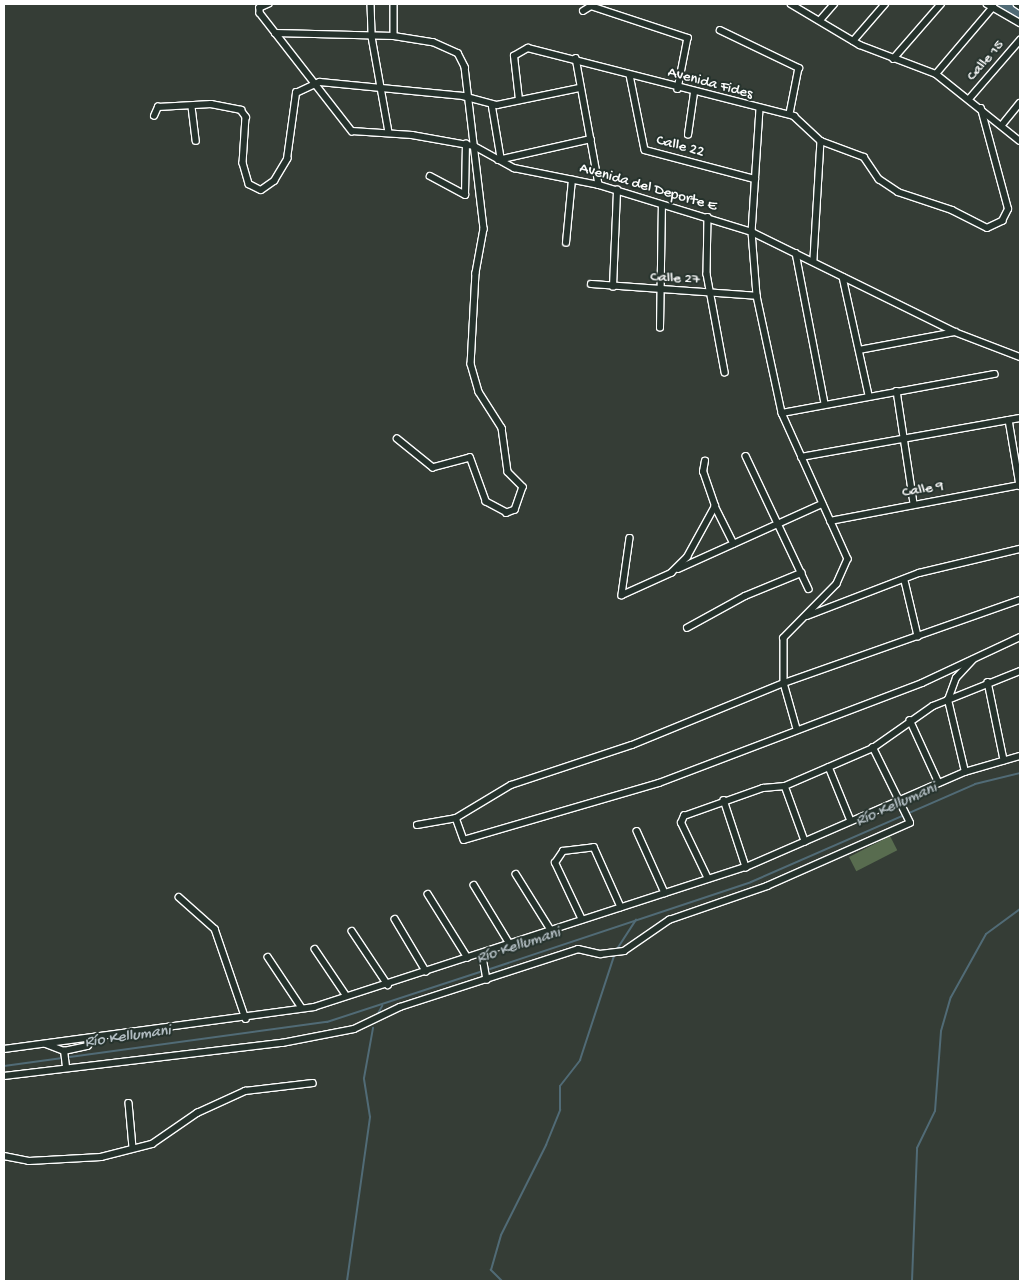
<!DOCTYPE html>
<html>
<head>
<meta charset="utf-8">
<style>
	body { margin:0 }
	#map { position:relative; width:1024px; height:1285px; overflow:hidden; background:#353d36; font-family:"Gochi Hand",sans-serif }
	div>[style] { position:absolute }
	.green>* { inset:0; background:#586c4f; transform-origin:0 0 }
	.stream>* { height:2px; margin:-1px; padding:0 1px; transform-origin:1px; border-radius:1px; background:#516b76 }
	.river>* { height:10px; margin:-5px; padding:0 5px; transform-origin:5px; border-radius:5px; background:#516b76 }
	.roads { filter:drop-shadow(1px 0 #fff) drop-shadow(-1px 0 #fff) drop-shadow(0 1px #fff) drop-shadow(0 -1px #fff) }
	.street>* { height:5.5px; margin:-2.75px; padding:0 2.75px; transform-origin:2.75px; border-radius:2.75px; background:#26332d }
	span { translate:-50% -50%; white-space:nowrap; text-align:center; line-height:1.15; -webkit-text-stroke:4px #26332d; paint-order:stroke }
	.street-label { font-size:15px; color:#fff }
	.water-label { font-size:16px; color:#b1bcc1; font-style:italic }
	.frame { position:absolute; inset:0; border:5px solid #fff; pointer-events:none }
</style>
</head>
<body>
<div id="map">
	<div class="green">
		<div style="left:890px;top:836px;width:16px;height:46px;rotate:63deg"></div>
	</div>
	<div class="stream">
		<div style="left:617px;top:949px;width:35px;rotate:-57deg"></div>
		<div style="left:487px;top:970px;width:278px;rotate:-18.4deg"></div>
		<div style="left:751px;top:882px;width:244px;rotate:-23.6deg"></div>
		<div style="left:975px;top:784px;width:46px;rotate:-13.7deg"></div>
		<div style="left:376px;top:1017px;width:13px;rotate:-61deg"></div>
		<div style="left:4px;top:1066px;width:326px;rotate:-7.8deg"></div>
		<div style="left:327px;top:1022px;width:164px;rotate:-18.1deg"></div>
		<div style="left:347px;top:1281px;width:166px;rotate:-82deg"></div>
		<div style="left:370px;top:1117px;width:39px;rotate:-99deg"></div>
		<div style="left:364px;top:1078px;width:51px;rotate:-79.8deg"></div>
		<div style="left:502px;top:1281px;width:16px;rotate:-135deg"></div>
		<div style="left:491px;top:1270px;width:36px;rotate:-74deg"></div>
		<div style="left:501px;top:1235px;width:101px;rotate:-63.4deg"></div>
		<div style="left:546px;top:1145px;width:38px;rotate:-68deg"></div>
		<div style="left:560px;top:1110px;width:24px;rotate:-90deg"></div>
		<div style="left:560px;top:1086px;width:33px;rotate:-52deg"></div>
		<div style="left:580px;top:1060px;width:113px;rotate:-71.9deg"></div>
		<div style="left:912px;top:1281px;width:133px;rotate:-87.8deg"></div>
		<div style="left:917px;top:1148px;width:41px;rotate:-64.1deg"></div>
		<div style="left:935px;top:1111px;width:80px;rotate:-85.7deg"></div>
		<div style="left:941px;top:1031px;width:35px;rotate:-74deg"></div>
		<div style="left:951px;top:997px;width:72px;rotate:-60.9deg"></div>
		<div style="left:986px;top:934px;width:42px;rotate:-36.3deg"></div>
	</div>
	<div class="river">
		<div style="left:1000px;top:4px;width:23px;rotate:29deg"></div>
	</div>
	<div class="roads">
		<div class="street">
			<div style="left:269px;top:4px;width:10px;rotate:156deg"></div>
			<div style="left:260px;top:8px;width:5px;rotate:90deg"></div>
			<div style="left:260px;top:13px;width:150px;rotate:52.1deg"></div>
			<div style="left:352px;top:131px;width:60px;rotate:3.8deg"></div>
			<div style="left:412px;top:135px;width:63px;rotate:10.1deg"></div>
			<div style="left:474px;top:146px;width:46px;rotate:28.8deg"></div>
			<div style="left:514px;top:168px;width:87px;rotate:11.3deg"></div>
			<div style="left:599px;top:185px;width:160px;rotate:17.1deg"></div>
			<div style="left:752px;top:232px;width:226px;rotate:26.2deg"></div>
			<div style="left:955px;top:332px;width:70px;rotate:21deg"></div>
			<div style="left:371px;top:4px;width:33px;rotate:88deg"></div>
			<div style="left:372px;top:37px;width:97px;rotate:79.9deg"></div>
			<div style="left:394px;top:4px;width:32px;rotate:90deg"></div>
			<div style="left:791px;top:4px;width:80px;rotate:30.7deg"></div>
			<div style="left:860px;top:45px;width:81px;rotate:20.9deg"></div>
			<div style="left:936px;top:74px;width:107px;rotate:38.6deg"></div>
			<div style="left:987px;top:4px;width:38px;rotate:30deg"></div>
			<div style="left:1017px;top:4px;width:4px;rotate:34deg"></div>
			<div style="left:583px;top:11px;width:9px;rotate:-32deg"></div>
			<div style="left:591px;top:6px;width:102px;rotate:18.3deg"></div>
			<div style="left:688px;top:38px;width:52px;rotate:101.1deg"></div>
			<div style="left:821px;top:19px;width:20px;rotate:-49deg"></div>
			<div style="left:720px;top:30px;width:88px;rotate:25.7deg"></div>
			<div style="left:799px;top:68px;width:47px;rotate:101.1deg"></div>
			<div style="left:275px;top:33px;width:119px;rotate:1.4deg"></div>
			<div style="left:394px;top:36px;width:39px;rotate:9deg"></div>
			<div style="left:433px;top:42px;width:27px;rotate:24deg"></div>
			<div style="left:458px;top:53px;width:16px;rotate:63deg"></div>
			<div style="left:465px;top:67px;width:163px;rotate:83.3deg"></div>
			<div style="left:484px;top:229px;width:45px;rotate:100.3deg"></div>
			<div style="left:476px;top:273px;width:91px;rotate:93.1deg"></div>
			<div style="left:471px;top:364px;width:29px;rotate:74deg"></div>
			<div style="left:479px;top:392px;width:43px;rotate:57.4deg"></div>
			<div style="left:502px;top:428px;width:44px;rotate:82.2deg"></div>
			<div style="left:508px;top:472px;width:21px;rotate:45deg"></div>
			<div style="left:523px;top:487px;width:24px;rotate:109deg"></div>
			<div style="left:515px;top:510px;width:9px;rotate:159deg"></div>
			<div style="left:507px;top:513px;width:24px;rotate:-152deg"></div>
			<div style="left:486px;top:502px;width:47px;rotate:-110deg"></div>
			<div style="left:470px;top:458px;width:38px;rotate:165deg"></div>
			<div style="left:433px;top:468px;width:46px;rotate:-141.1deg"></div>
			<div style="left:853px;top:41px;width:49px;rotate:-49.1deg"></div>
			<div style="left:576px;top:58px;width:129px;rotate:79.7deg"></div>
			<div style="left:893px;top:59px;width:73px;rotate:-48.9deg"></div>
			<div style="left:936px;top:74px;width:88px;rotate:-49.6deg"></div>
			<div style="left:630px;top:75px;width:76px;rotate:78.7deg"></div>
			<div style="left:645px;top:150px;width:114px;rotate:14.8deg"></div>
			<div style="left:970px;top:98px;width:77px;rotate:-49.2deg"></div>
			<div style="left:519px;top:100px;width:44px;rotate:-96.5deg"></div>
			<div style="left:514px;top:56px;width:16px;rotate:-30deg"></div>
			<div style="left:528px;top:48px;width:275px;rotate:14.3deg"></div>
			<div style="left:794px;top:116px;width:37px;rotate:43deg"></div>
			<div style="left:821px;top:141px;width:119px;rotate:93.4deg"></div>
			<div style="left:492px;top:104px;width:55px;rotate:80.5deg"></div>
			<div style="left:192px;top:107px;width:34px;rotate:83deg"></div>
			<div style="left:760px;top:109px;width:123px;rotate:93.7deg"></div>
			<div style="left:752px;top:232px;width:64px;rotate:85.5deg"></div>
			<div style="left:757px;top:296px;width:120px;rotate:77.9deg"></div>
			<div style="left:782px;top:413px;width:160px;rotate:65.7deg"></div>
			<div style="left:848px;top:559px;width:27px;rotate:114deg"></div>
			<div style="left:837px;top:584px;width:76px;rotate:134.5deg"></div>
			<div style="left:784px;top:638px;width:45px;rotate:90deg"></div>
			<div style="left:784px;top:683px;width:48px;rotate:74.2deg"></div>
			<div style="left:154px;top:116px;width:10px;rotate:-66deg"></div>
			<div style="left:158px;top:107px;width:53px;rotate:-3.2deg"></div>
			<div style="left:211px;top:104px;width:31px;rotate:11deg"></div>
			<div style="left:241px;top:110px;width:9px;rotate:54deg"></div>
			<div style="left:246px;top:117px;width:46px;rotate:93.7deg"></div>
			<div style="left:243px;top:163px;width:22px;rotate:74deg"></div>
			<div style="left:249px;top:184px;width:13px;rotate:27deg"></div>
			<div style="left:261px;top:190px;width:16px;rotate:-35deg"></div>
			<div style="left:274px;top:181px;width:26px;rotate:-59deg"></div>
			<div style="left:287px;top:159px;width:67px;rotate:-82.2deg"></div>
			<div style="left:296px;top:93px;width:26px;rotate:-25deg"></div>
			<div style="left:320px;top:82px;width:144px;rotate:5.6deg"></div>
			<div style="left:463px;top:96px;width:35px;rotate:15deg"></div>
			<div style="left:497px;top:105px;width:85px;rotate:-11.6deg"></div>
			<div style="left:1002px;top:125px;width:28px;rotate:-51deg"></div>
			<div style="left:688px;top:135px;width:42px;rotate:-81.9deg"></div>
			<div style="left:821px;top:141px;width:46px;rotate:20.4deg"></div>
			<div style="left:864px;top:157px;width:27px;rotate:56deg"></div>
			<div style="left:879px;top:179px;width:23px;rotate:34deg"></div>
			<div style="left:898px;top:192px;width:57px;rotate:18.4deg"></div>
			<div style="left:952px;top:210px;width:39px;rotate:27deg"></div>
			<div style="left:987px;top:228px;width:17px;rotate:-25deg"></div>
			<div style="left:1002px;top:221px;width:13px;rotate:-63deg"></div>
			<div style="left:1008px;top:209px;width:104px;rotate:-105.1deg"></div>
			<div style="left:498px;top:160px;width:95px;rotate:-12.7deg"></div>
			<div style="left:430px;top:176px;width:40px;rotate:28deg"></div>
			<div style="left:465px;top:195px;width:51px;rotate:-88.9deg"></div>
			<div style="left:708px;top:217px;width:57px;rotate:91deg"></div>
			<div style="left:707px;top:274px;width:100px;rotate:79.6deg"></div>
			<div style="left:566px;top:243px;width:63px;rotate:-84.6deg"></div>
			<div style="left:796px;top:253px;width:153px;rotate:79.1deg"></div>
			<div style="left:843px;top:277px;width:121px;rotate:77.6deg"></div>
			<div style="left:591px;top:284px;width:166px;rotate:4.1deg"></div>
			<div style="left:613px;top:287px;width:97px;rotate:-87.6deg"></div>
			<div style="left:660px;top:328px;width:122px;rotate:-89.1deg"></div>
			<div style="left:859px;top:350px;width:98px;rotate:-10.6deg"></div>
			<div style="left:897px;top:391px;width:114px;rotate:81.4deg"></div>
			<div style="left:782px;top:413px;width:216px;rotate:-10.4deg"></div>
			<div style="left:1009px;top:420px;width:67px;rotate:80.5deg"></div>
			<div style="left:746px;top:456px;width:147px;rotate:64.7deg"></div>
			<div style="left:801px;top:457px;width:222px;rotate:-10.1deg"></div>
			<div style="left:715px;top:506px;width:42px;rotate:63.4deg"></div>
			<div style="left:830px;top:521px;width:193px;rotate:-10.7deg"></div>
			<div style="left:630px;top:538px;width:58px;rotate:98deg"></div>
			<div style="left:622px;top:595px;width:54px;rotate:-24.2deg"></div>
			<div style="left:671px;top:573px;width:23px;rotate:-45deg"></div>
			<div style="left:687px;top:557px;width:58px;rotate:-61.2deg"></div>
			<div style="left:715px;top:506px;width:36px;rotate:-109deg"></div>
			<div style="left:703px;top:472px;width:11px;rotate:-80deg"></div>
			<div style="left:678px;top:569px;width:158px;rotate:-24.3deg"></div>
			<div style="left:905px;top:581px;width:57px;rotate:76.7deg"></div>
			<div style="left:807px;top:616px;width:120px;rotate:-21deg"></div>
			<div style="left:919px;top:573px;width:104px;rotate:-13.4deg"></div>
			<div style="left:687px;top:628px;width:66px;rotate:-28.9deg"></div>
			<div style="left:745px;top:596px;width:61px;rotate:-22.3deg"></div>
			<div style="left:988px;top:682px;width:80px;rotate:78.4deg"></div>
			<div style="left:910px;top:720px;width:69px;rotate:65.3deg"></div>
			<div style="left:829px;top:767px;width:58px;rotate:67.8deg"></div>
			<div style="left:965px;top:772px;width:74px;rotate:-103.3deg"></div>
			<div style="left:948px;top:700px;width:23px;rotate:-70deg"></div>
			<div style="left:956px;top:678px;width:25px;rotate:-47deg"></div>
			<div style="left:785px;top:786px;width:59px;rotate:70deg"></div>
			<div style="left:724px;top:800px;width:71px;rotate:71.8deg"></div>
			<div style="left:456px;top:818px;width:23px;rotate:70deg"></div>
			<div style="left:464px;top:840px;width:203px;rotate:-16.3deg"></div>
			<div style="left:659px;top:783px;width:281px;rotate:-20.8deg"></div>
			<div style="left:922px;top:683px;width:108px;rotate:-25.1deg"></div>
			<div style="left:417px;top:825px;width:40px;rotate:-10deg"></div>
			<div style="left:456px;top:818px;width:64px;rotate:-31deg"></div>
			<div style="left:511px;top:785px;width:127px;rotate:-18.3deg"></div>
			<div style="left:632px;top:745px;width:164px;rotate:-22.2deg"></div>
			<div style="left:784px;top:683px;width:250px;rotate:-19.4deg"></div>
			<div style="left:637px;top:831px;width:68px;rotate:65.7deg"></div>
			<div style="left:516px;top:874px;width:66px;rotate:58deg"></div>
			<div style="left:708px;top:879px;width:62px;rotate:-115.7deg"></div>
			<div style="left:681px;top:823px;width:8px;rotate:-67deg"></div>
			<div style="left:684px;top:816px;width:84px;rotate:-19.5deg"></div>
			<div style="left:763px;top:788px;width:22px;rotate:-5deg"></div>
			<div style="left:785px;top:786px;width:96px;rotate:-23.4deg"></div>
			<div style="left:873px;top:748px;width:73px;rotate:-35deg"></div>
			<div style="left:933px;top:706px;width:94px;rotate:-21.9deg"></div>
			<div style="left:474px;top:885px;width:69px;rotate:58.6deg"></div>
			<div style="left:428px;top:894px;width:75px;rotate:58deg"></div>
			<div style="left:179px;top:897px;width:48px;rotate:41.6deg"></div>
			<div style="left:215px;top:929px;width:95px;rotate:71deg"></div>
			<div style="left:395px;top:919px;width:61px;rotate:59.2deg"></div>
			<div style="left:582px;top:920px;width:63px;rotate:-115.3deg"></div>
			<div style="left:555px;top:863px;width:14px;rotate:-56deg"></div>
			<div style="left:563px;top:851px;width:31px;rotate:-7deg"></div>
			<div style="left:594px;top:847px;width:66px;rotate:65.8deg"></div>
			<div style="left:352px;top:931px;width:65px;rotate:56.3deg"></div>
			<div style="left:315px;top:949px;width:55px;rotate:56deg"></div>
			<div style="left:268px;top:957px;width:61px;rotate:56.3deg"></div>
			<div style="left:484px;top:963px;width:17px;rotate:80deg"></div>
			<div style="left:46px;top:1044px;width:19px;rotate:21deg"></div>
			<div style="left:4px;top:1049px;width:313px;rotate:-7.7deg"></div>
			<div style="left:314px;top:1007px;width:454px;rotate:-18deg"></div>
			<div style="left:746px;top:867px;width:239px;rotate:-23.5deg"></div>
			<div style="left:965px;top:772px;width:57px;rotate:-16.2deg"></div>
			<div style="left:66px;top:1067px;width:16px;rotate:-97deg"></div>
			<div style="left:64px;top:1051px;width:24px;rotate:-12deg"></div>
			<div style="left:87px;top:1046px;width:12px;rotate:-42deg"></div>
			<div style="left:4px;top:1076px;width:280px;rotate:-6.8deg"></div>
			<div style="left:282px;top:1043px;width:73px;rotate:-11deg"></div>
			<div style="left:354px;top:1029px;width:51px;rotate:-25.6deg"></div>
			<div style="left:400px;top:1007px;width:187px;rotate:-18deg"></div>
			<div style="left:578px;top:949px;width:23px;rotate:13deg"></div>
			<div style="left:600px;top:954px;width:24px;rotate:-7deg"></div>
			<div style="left:624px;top:951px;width:55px;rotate:-34.6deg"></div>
			<div style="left:669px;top:920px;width:104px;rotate:-19.1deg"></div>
			<div style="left:767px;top:886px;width:156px;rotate:-23.8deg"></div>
			<div style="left:910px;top:823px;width:84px;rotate:-116.3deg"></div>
			<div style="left:129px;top:1103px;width:45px;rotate:84.9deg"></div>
			<div style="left:4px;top:1156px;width:25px;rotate:11deg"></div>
			<div style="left:29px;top:1161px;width:72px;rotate:-3.2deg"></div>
			<div style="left:101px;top:1157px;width:53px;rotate:-14.3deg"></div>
			<div style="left:152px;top:1144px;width:55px;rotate:-34.6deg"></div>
			<div style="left:197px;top:1113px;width:53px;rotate:-24.6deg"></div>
			<div style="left:245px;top:1091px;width:68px;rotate:-6.7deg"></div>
		</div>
	</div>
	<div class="street-label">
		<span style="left:986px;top:61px;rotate:-49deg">Calle 15</span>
		<span style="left:710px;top:84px;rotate:15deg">Avenida Fides</span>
		<span style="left:680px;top:147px;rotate:15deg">Calle 22</span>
		<span style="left:648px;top:188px;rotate:16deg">Avenida del Deporte E</span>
		<span style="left:675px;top:279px;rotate:3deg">Calle 27</span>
		<span style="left:923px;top:490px;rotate:-10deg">Calle 9</span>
	</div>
	<div class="water-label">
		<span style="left:897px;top:806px;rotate:-24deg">Río Kellumani</span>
		<span style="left:519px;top:947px;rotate:-18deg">Río Kellumani</span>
		<span style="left:128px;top:1038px;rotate:-8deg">Río Kellumani</span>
	</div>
	<div class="frame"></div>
</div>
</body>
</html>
